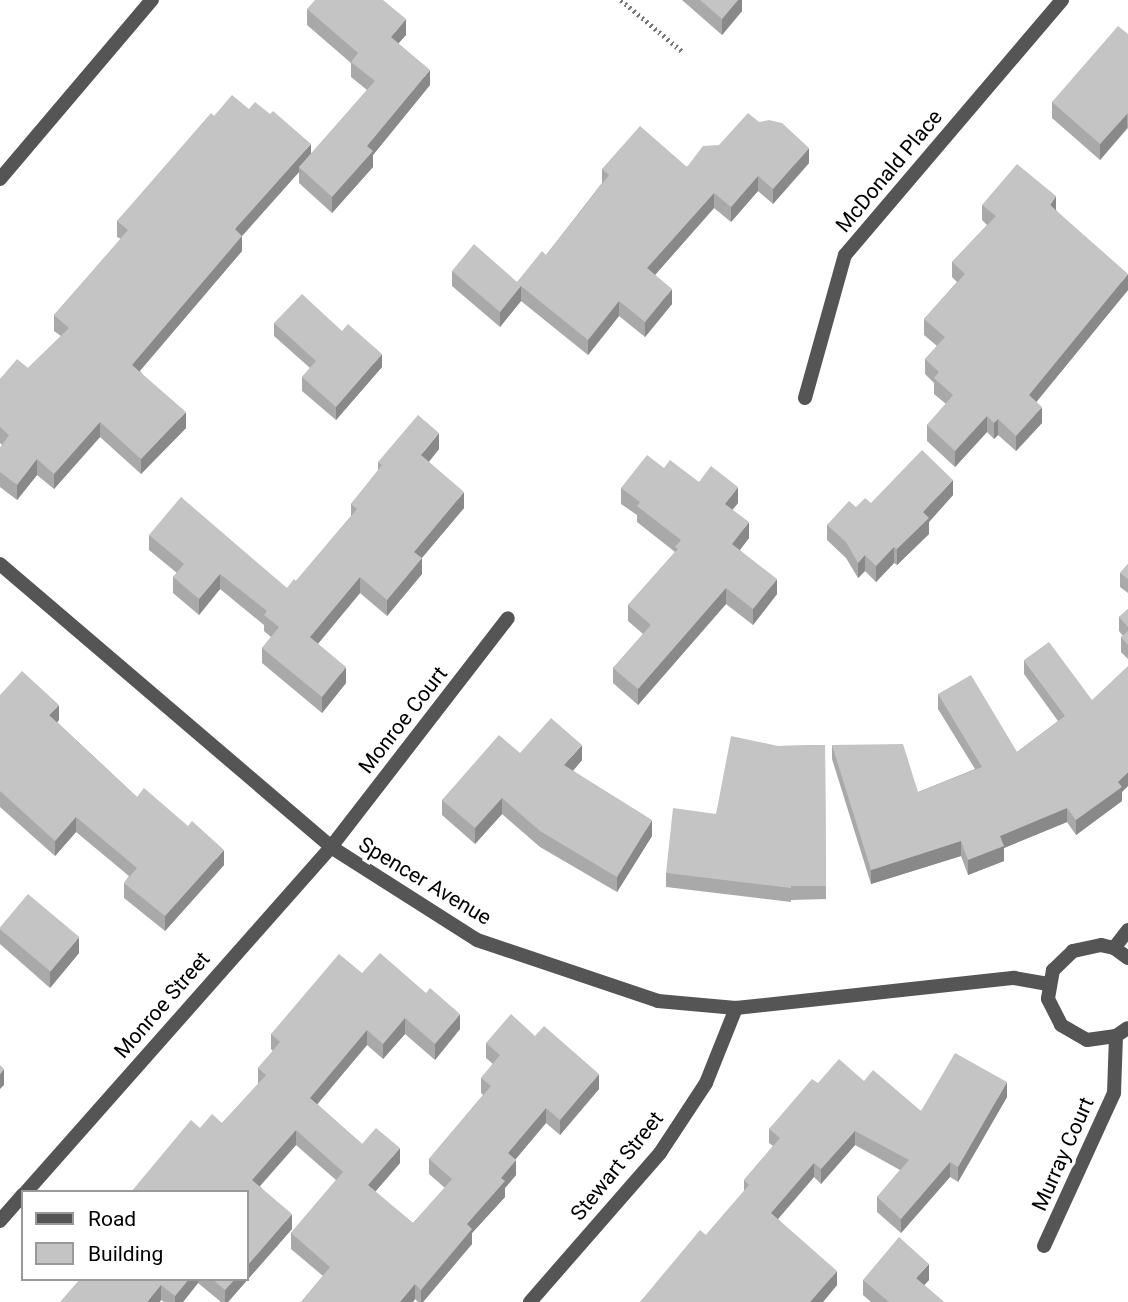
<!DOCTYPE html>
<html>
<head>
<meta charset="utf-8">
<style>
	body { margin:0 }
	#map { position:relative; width:1128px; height:1302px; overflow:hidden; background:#fff; font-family:Roboto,sans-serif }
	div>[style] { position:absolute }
	.path>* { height:4.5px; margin-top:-2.25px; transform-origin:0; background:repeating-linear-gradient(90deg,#777 0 2px,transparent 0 5.5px) }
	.minor>* { height:14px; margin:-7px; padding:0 7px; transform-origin:7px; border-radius:7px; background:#555 }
	.tertiary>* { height:14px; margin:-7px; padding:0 7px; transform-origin:7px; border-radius:7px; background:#555 }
	.wall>* { inset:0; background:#a9a9a9 }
	.shaded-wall>* { inset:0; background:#898989 }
	.building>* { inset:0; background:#c4c4c4; transform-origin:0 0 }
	span { translate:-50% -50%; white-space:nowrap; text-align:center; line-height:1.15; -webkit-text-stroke:7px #fff; paint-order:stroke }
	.street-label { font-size:21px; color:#000 }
	.legend { position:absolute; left:21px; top:1190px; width:228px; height:91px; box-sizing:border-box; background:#fff; border:2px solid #999; margin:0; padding:9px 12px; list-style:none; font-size:21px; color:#000 }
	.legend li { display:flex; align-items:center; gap:14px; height:35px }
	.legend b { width:35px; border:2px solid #999 }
</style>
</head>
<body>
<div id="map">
	<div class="path">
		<div style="left:621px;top:0;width:81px;rotate:40deg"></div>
	</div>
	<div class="minor">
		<div style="left:0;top:179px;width:235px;rotate:-49.7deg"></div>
		<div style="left:805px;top:398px;width:148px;rotate:-74.4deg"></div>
		<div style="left:845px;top:255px;width:335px;rotate:-49.6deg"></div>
		<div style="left:1114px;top:948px;width:23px;rotate:-52deg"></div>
		<div style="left:26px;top:1192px;width:460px;rotate:-48.5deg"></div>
		<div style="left:331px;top:847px;width:289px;rotate:-52.3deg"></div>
		<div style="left:0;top:1221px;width:35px;rotate:-49deg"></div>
		<div style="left:1044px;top:1246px;width:168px;rotate:-65.4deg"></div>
		<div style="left:1114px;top:1093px;width:57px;rotate:-88deg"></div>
		<div style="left:530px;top:1302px;width:198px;rotate:-48.9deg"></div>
		<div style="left:660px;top:1153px;width:84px;rotate:-56.7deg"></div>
		<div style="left:706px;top:1083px;width:81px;rotate:-68.2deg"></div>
	</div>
	<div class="tertiary">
		<div style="left:0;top:564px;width:435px;rotate:40.5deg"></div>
		<div style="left:331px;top:847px;width:173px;rotate:32.5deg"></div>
		<div style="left:477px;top:940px;width:191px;rotate:18.6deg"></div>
		<div style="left:658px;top:1001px;width:78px;rotate:5.1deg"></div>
		<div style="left:736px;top:1008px;width:280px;rotate:-6.2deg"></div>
		<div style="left:1014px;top:978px;width:36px;rotate:10deg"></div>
		<div style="left:1128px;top:958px;width:17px;rotate:-144deg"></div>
		<div style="left:1114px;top:948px;width:13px;rotate:-167deg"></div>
		<div style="left:1101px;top:945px;width:29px;rotate:168deg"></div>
		<div style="left:1073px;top:951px;width:28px;rotate:136deg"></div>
		<div style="left:1053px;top:970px;width:29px;rotate:100deg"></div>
		<div style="left:1048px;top:999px;width:29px;rotate:63deg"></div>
		<div style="left:1061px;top:1025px;width:30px;rotate:30deg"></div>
		<div style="left:1087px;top:1040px;width:29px;rotate:-8deg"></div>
		<div style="left:1116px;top:1036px;width:14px;rotate:-34deg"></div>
	</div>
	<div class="wall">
		<div style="clip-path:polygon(682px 0,742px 0,742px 11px,722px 35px)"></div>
		<div style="clip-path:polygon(307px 9px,406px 35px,398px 43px,430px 85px,373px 155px,373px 167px,332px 213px,299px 183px,299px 172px,242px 236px,242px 251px,140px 371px,186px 428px,141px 474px,100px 437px,54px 489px,37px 475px,17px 500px,0 487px,0 448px,2px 445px,0 443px,0 379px,28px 368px,61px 336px,54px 331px,54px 315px,121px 239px,117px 237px,117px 221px,214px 116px,249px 109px,311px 154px,367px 90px,351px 77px,351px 63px,307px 25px)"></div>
		<div style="clip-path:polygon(1128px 34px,1128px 128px,1100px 160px,1052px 118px,1052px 102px)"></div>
		<div style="clip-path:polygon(809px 163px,773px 204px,758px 191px,731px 222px,714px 208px,655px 275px,672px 304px,645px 337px,619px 316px,588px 355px,521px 301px,500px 327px,452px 286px,452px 271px,517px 282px,546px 255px,602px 183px,602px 169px)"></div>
		<div style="clip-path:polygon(982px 205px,1056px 210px,1128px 290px,1036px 402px,1042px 423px,1016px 451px,998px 435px,994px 439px,987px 432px,955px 467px,927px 441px,927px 425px,946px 404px,934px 394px,934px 383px,925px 374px,925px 359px,937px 346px,924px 335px,924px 319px,957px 282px,952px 277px,952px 262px,987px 225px,982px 220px)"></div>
		<div style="clip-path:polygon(274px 323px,382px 367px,336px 420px,302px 391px,302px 377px,310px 368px,274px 336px)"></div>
		<div style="clip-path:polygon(439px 449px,429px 462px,464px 508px,422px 558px,422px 574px,387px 616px,360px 593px,318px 644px,346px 683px,322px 713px,262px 663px,262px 648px,271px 637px,264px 631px,264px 625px,220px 589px,199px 615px,173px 593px,173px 577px,177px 573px,149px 550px,149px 535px,287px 588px,296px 581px,351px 516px,351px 504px,378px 471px,378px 462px)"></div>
		<div style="clip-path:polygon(664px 468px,699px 482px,738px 503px,732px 509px,749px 538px,740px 550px,777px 594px,753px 625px,726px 604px,638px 705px,613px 683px,613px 668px,643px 634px,628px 621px,628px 605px,675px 552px,637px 522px,637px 515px,621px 504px,621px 488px)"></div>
		<div style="clip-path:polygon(953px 495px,929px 522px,929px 534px,897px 565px,894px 563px,876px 582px,865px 571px,858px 578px,846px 558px,827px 540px,827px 525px,856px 507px,871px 503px)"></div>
		<div style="clip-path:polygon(1128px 564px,1128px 593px,1120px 587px,1120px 573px)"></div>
		<div style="clip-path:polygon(1128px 609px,1128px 659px,1121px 652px,1121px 637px,1123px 636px,1119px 631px,1119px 617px)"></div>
		<div style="clip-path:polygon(1024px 660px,1122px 792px,1122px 801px,1076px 835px,1067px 822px,1004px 848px,1004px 861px,968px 875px,961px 856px,871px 884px,832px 759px,832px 745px,918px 792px,975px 769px,938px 709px,938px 694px,1017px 752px,1058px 721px,1024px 674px)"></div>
		<div style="clip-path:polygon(0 695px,59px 720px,57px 722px,137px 797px,224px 865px,165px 931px,124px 898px,124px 883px,129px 876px,76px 832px,55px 856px,0 807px)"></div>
		<div style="clip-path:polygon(825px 745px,826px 899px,791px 900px,791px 902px,666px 887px,666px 873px,716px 814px,778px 746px)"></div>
		<div style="clip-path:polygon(520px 753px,582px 760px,573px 771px,652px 836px,617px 892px,540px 847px,502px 814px,475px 844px,442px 815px,442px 800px)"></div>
		<div style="clip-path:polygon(0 928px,79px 953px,50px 988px,0 944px)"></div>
		<div style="clip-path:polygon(362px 973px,460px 1029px,435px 1060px,405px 1034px,383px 1059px,367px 1045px,317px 1104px,362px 1144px,400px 1163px,375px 1192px,413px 1223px,445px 1188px,429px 1174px,429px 1159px,483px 1095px,481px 1093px,481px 1078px,493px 1064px,486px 1058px,486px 1043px,535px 1036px,599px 1089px,560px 1135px,546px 1123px,515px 1160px,516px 1175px,505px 1188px,505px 1197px,472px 1233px,472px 1244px,423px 1302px,418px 1302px,415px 1299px,413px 1302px,301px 1302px,323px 1276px,291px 1249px,291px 1233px,336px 1180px,296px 1145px,260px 1186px,292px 1229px,228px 1302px,221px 1302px,198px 1283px,183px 1302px,164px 1302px,161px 1300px,80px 1279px,247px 1279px,200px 1128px,222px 1123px,258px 1084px,258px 1068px,273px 1051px,271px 1049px,271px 1034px)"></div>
		<div style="clip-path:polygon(864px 1081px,921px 1111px,1007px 1097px,958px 1182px,950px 1177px,901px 1233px,877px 1212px,877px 1197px,900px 1170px,855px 1145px,821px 1184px,814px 1177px,778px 1219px,837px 1285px,823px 1302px,640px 1302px,706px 1235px,744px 1191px,744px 1180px,773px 1146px,769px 1143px,769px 1129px,818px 1083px)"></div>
		<div style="clip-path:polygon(863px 1280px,929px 1280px,924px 1285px,944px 1302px,871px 1302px,863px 1295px)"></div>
	</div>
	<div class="shaded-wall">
		<div style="clip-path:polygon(738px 0,742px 0,742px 11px,722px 35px,722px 19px)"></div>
		<div style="clip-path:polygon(406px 19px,406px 35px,391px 52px,391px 37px)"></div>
		<div style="clip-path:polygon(430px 70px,430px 85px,373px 155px,373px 167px,332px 213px,332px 197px,367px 146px)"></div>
		<div style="clip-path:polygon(1127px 112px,1127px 128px,1100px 160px,1100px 144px)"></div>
		<div style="clip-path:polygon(311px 144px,311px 159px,299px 167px,299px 172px,242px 236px,242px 251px,132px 380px,132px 365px,235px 229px)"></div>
		<div style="clip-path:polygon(809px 148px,809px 163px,773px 204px,773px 189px)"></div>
		<div style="clip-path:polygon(758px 176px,758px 191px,731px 222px,731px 207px)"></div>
		<div style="clip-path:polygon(714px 193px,714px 208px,647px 284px,647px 268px)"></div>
		<div style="clip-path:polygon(1056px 196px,1056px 212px,1050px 205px)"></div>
		<div style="clip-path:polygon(1128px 274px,1128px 290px,1029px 411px,1029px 395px)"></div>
		<div style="clip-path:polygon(521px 286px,521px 301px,500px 327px,500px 312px)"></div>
		<div style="clip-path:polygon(672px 289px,672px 304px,645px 337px,645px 322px)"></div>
		<div style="clip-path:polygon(619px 301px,619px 316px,588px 355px,588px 340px)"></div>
		<div style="clip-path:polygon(382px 354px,382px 367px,336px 420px,336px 407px)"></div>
		<div style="clip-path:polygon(1042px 407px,1042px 423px,1016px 451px,1016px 436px)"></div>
		<div style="clip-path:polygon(186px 412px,186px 428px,141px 474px,141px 459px)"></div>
		<div style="clip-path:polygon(987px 416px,987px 432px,955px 467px,955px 451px)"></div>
		<div style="clip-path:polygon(998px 419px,998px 435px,994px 439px,994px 423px)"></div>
		<div style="clip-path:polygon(100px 422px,100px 437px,54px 489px,54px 474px)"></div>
		<div style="clip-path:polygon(439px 433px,439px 449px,421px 471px,421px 455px)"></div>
		<div style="clip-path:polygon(37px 459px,37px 475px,17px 500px,17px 485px)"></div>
		<div style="clip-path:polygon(953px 480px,953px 495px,929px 522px,929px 534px,897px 565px,897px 549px,923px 512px)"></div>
		<div style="clip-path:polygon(738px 487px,738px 503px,725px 519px,725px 504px)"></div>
		<div style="clip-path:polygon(464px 492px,464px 508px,414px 567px,414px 552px)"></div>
		<div style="clip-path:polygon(749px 522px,749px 538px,732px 560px,732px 544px)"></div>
		<div style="clip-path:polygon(894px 547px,894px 563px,876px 582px,876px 566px)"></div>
		<div style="clip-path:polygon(865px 555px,865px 571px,858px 578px,858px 563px)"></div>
		<div style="clip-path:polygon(422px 558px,422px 574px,387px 616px,387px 600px)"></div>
		<div style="clip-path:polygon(220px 574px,220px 589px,199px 615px,199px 599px)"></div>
		<div style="clip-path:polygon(360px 577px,360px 593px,310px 653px,310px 637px)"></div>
		<div style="clip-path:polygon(777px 579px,777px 594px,753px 625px,753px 609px)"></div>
		<div style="clip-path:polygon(726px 588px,726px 604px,638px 705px,638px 689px)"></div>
		<div style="clip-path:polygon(346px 667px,346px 683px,322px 713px,322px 697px)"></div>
		<div style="clip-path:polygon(59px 705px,59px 720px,49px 731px,49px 715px)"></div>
		<div style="clip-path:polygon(582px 745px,582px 760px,564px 781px,564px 765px)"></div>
		<div style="clip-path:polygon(1128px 772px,1128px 786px,1122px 792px,1122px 801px,1076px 835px,1076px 820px)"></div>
		<div style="clip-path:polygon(502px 798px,502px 814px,475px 844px,475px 828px)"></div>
		<div style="clip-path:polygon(1067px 808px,1067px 822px,1004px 848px,1004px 861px,968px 875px,968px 860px,1000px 836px)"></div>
		<div style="clip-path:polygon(76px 817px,76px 832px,55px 856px,55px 841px)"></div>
		<div style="clip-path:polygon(652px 820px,652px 836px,617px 892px,617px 877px)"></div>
		<div style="clip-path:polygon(961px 841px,961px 856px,871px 884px,871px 870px)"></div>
		<div style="clip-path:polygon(224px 850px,224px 865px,165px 931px,165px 916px)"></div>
		<div style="clip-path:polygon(79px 937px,79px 953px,50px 988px,50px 972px)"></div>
		<div style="clip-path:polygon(460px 1014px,460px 1029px,435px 1060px,435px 1044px)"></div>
		<div style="clip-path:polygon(405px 1018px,405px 1034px,383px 1059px,383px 1044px)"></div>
		<div style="clip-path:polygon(367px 1030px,367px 1045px,310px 1113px,310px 1098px)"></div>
		<div style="clip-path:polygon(4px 1069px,4px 1085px,0 1089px,0 1074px)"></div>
		<div style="clip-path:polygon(599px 1074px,599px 1089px,560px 1135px,560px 1120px)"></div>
		<div style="clip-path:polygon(1007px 1082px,1007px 1097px,958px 1182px,958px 1167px)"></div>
		<div style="clip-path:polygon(546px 1108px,546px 1123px,508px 1168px,508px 1153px)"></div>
		<div style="clip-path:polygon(296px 1130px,296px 1145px,252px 1195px,252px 1180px)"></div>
		<div style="clip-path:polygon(855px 1131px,855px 1145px,821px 1184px,821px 1169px)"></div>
		<div style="clip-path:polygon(400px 1148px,400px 1163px,368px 1200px,368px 1185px)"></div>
		<div style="clip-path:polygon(516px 1160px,516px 1175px,505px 1188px,505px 1197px,472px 1233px,472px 1244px,423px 1302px,421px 1302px,421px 1290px,467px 1224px,501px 1178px)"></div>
		<div style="clip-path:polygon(950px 1162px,950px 1177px,901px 1233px,901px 1219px)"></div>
		<div style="clip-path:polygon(814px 1163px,814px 1177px,771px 1227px,771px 1213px)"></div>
		<div style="clip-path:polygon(292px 1214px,292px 1229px,228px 1302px,225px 1302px,225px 1290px,235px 1279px,247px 1279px,247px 1266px)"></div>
		<div style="clip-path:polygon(929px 1264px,929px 1280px,916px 1294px,916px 1278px)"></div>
		<div style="clip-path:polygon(837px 1271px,837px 1285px,823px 1302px,810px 1302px)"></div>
		<div style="clip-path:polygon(189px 1279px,198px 1279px,198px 1283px,183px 1302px,175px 1302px,175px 1296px)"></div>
		<div style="clip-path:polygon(415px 1284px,415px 1299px,413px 1302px,400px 1302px)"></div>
		<div style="clip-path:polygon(161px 1285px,161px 1300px,160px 1302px,147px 1302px)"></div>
	</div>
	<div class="building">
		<div style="clip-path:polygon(315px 0,383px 0,406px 19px,391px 37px,430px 70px,367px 146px,373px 151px,332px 197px,299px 167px,375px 81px,351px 62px,358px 53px,307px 9px)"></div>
		<div style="clip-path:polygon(700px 0,738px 0,722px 19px)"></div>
		<div style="clip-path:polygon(1118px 26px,1128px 34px,1128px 113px,1100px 144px,1052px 102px)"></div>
		<div style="clip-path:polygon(232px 95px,249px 109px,255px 102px,270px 114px,273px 111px,311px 144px,235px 229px,242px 236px,132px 365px,186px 412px,141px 459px,100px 422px,54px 474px,37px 459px,17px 485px,0 472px,0 448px,9px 435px,0 427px,0 379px,17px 359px,28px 368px,69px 328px,54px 315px,128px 230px,117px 221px,211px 113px,214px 116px)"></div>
		<div style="clip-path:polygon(748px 113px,759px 122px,769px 120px,782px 123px,809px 148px,773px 189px,758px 176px,731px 207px,714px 193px,647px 268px,672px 289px,645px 322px,619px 301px,588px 340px,521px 286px,500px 312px,452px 271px,474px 244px,517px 282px,542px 251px,546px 255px,609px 175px,602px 169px,640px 126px,687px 167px,703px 146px,719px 145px)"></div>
		<div style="clip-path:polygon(1017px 164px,1056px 196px,1050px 205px,1128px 274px,1029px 395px,1042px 407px,1016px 436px,998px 419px,994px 423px,987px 416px,955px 451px,927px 425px,953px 395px,934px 378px,939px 372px,925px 359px,945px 337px,924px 319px,965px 274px,952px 262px,996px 216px,982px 205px)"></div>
		<div style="clip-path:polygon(302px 294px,342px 331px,348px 324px,382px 354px,336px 407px,302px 377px,316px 361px,274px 323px)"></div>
		<div style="clip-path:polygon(418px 415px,439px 433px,421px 455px,464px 492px,414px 552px,422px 558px,387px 600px,360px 577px,310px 637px,346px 667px,322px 697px,262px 648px,279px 627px,264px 615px,267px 611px,220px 574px,199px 599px,173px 577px,184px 564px,149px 535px,181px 497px,287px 588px,294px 579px,296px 581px,357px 509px,351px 504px,382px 465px,378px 462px)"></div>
		<div style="clip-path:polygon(922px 450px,953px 480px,923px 512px,929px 518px,897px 549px,894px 547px,876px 566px,865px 555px,858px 563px,846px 542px,827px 525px,849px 501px,856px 507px,865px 498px,871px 503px)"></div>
		<div style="clip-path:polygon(647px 455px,664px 468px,670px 460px,699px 482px,711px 466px,738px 487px,725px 504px,749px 522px,732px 544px,777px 579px,753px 609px,726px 588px,638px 689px,613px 668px,651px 625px,628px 605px,678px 549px,675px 547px,681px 540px,637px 506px,640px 502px,621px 488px)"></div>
		<div style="clip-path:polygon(1128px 564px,1128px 579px,1120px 573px)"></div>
		<div style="clip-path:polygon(1128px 609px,1128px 627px,1119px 617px)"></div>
		<div style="clip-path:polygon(1128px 631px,1128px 645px,1121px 637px)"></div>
		<div style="clip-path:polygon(1049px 642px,1092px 700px,1128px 666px,1128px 772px,1118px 782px,1122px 787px,1076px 820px,1067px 808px,1000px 836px,1004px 846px,968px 860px,961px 841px,871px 870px,832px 745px,903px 744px,918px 792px,982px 767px,938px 694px,971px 675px,1017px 752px,1065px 716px,1024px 660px)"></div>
		<div style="clip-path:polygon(22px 671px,59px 705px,49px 715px,137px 797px,144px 788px,188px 826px,192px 821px,224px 850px,165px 916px,124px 883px,137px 868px,76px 817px,55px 841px,0 791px,0 695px)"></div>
		<div style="clip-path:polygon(551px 718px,582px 745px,564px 765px,652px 820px,617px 877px,540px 831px,502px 798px,475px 828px,442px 800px,499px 735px,520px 753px)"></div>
		<div style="clip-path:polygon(731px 736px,778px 746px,825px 745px,826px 886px,791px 886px,791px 888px,666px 873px,673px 808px,716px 814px)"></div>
		<div style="left:28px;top:894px;width:67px;height:45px;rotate:40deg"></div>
		<div style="clip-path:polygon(380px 953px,426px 993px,430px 988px,460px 1014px,435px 1044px,405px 1018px,383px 1044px,367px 1030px,310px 1098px,362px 1144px,376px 1128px,400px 1148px,368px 1185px,413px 1223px,452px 1179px,429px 1159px,491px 1086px,481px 1078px,500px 1055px,486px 1043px,511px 1014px,535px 1036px,544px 1026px,599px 1074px,560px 1120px,546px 1108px,508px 1153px,516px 1160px,501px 1178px,505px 1181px,467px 1224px,472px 1229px,421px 1290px,415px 1284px,400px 1302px,301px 1302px,330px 1267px,291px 1233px,343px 1172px,296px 1130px,252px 1180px,292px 1214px,247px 1266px,247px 1192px,131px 1192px,191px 1120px,200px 1128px,212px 1114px,222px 1123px,266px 1075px,258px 1068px,280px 1042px,271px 1034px,339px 954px,362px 973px)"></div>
		<div style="clip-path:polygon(955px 1053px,1007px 1082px,958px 1167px,950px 1162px,901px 1219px,877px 1197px,909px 1160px,855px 1131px,821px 1169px,814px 1163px,771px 1213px,837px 1271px,810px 1302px,640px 1302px,700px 1230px,706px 1235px,749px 1185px,744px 1180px,780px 1138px,769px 1129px,812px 1079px,818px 1083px,839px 1059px,864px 1081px,873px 1070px,921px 1111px)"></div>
		<div style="clip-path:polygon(0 1065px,4px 1069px,0 1074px)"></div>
		<div style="clip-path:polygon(899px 1237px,929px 1264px,916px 1278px,944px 1302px,889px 1302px,863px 1280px)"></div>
		<div style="clip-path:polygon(80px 1279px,189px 1279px,175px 1296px,161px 1285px,147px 1302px,60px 1302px)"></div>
		<div style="clip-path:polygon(212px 1279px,235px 1279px,225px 1290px)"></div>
	</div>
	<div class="street-label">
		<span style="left:889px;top:171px;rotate:-50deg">McDonald Place</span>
		<span style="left:403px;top:720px;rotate:-52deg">Monroe Court</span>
		<span style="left:425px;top:881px;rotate:31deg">Spencer Avenue</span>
		<span style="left:162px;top:1005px;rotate:-49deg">Monroe Street</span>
		<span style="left:1063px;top:1154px;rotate:-66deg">Murray Court</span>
		<span style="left:617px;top:1166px;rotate:-51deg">Stewart Street</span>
	</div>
	<ul class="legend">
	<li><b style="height:9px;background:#555"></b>Road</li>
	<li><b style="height:19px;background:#c4c4c4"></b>Building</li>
	</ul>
</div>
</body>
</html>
